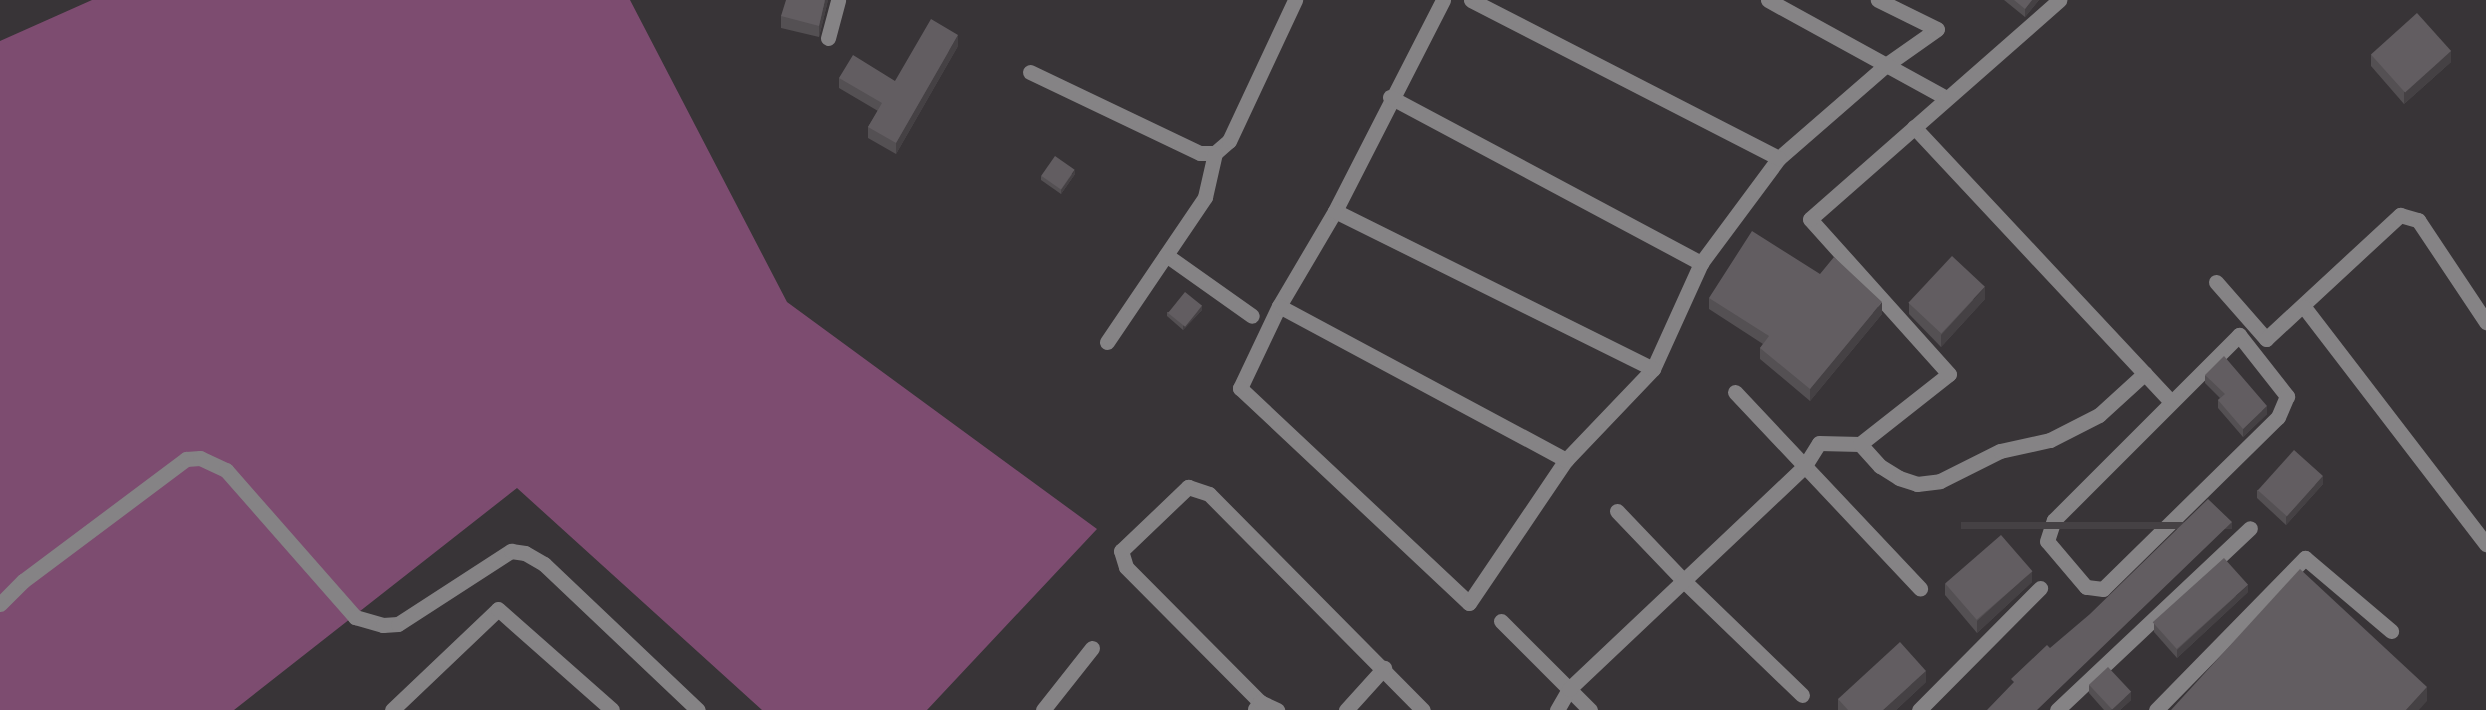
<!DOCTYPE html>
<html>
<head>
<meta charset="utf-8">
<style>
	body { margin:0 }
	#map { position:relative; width:2486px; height:710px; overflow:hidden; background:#383437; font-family:Barlow,sans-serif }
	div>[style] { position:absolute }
	.green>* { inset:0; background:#7d4c70 }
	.minor>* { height:15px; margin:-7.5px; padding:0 7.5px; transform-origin:7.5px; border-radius:7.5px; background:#858385 }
	.wall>* { inset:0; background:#545053 }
	.shaded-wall>* { inset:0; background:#454144; transform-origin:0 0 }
	.building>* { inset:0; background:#625d61; transform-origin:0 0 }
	span { translate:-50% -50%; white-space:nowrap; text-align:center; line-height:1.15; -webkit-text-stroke:6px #383437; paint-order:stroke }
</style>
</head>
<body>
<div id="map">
	<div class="green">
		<div style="clip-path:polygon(92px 0,630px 0,787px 302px,1097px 529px,927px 710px,762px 710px,517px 488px,234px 710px,0 710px,0 41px)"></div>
	</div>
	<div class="minor">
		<div style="left:1443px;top:0;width:237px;rotate:117.1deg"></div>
		<div style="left:1335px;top:211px;width:110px;rotate:120.5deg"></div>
		<div style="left:1279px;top:306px;width:91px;rotate:115.4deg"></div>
		<div style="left:1240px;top:388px;width:314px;rotate:43.2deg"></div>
		<div style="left:1469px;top:603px;width:173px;rotate:-55.9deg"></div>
		<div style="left:1566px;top:460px;width:126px;rotate:-46.3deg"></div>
		<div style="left:1653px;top:369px;width:116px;rotate:-65.6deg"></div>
		<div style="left:1701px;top:263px;width:131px;rotate:-53.4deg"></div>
		<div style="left:1779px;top:158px;width:142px;rotate:-41deg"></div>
		<div style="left:1886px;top:65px;width:62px;rotate:-35.2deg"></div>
		<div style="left:1937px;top:29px;width:66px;rotate:-153.8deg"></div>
		<div style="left:1471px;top:0;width:346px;rotate:27.2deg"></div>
		<div style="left:1768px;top:0;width:203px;rotate:28.8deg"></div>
		<div style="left:828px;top:38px;width:39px;rotate:-75deg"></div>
		<div style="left:1030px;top:72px;width:188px;rotate:25.5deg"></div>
		<div style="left:1200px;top:153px;width:15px"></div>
		<div style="left:1215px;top:153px;width:18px;rotate:-41deg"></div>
		<div style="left:1229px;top:141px;width:156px;rotate:-64.9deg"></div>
		<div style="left:1390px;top:97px;width:353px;rotate:28.1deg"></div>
		<div style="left:1914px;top:127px;width:375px;rotate:46.9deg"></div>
		<div style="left:1335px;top:211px;width:355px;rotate:26.4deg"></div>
		<div style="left:1166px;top:255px;width:105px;rotate:35.3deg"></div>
		<div style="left:2216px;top:282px;width:76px;rotate:48.7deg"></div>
		<div style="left:2266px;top:339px;width:183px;rotate:-42.8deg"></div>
		<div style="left:2400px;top:215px;width:19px;rotate:16deg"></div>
		<div style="left:2418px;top:220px;width:123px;rotate:56.3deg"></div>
		<div style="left:1279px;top:306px;width:326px;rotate:28.2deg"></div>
		<div style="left:2304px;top:307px;width:299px;rotate:52.5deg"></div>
		<div style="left:2239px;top:335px;width:78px;rotate:51.8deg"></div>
		<div style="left:2287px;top:396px;width:23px;rotate:113deg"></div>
		<div style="left:2278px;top:417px;width:245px;rotate:135.5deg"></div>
		<div style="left:2103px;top:589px;width:17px;rotate:-173deg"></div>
		<div style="left:2086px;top:587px;width:60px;rotate:-130.3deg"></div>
		<div style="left:2047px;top:541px;width:22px;rotate:-72deg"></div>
		<div style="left:2054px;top:520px;width:262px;rotate:-45deg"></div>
		<div style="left:1107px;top:342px;width:175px;rotate:-55.9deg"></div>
		<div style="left:1205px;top:197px;width:45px;rotate:-77.2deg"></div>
		<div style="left:1735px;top:392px;width:270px;rotate:46.7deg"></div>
		<div style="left:1860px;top:444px;width:30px;rotate:48deg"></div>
		<div style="left:1880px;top:466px;width:22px;rotate:32deg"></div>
		<div style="left:1899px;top:478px;width:19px;rotate:18deg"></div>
		<div style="left:1917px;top:484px;width:23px;rotate:-7deg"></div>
		<div style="left:1940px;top:481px;width:67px;rotate:-26.6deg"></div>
		<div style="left:2000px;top:451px;width:51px;rotate:-12.4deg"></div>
		<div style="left:2050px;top:440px;width:55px;rotate:-27deg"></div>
		<div style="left:2099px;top:415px;width:62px;rotate:-42.4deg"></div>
		<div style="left:1617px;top:511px;width:97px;rotate:46.3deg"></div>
		<div style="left:1684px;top:581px;width:164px;rotate:44deg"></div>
		<div style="left:0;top:604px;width:33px;rotate:-45deg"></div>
		<div style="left:23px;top:581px;width:204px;rotate:-36.8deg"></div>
		<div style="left:186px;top:459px;width:14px;rotate:-4deg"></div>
		<div style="left:200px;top:458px;width:29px;rotate:25deg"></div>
		<div style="left:226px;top:470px;width:196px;rotate:48.7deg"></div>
		<div style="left:355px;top:617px;width:29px;rotate:16deg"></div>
		<div style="left:383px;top:625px;width:15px;rotate:-4deg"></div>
		<div style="left:398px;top:624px;width:135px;rotate:-32.9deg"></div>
		<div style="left:511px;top:551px;width:14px;rotate:8deg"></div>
		<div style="left:525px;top:553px;width:22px;rotate:30deg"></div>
		<div style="left:544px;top:564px;width:212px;rotate:43.5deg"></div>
		<div style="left:1501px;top:621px;width:126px;rotate:45deg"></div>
		<div style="left:1260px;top:702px;width:190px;rotate:-134.8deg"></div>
		<div style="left:1126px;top:567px;width:17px;rotate:-107deg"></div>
		<div style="left:1121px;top:551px;width:93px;rotate:-43.7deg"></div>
		<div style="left:1188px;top:487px;width:22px;rotate:18deg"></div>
		<div style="left:1209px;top:494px;width:304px;rotate:45.3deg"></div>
		<div style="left:1255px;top:709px;width:9px;rotate:-54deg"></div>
		<div style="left:1260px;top:702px;width:19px;rotate:25deg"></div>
		<div style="left:392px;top:710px;width:146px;rotate:-43.6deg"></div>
		<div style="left:498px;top:609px;width:152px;rotate:41.5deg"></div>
		<div style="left:1043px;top:710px;width:79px;rotate:-51.7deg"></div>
		<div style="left:1346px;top:710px;width:57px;rotate:-47.9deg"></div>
		<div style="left:1557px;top:710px;width:24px;rotate:-60deg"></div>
		<div style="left:1569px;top:689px;width:323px;rotate:-43.4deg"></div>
		<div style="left:1804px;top:467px;width:28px;rotate:-58deg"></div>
		<div style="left:1819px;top:443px;width:41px;rotate:1.4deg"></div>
		<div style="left:1860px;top:444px;width:113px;rotate:-38.2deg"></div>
		<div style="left:1949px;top:374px;width:208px;rotate:-131.9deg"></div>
		<div style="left:1810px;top:219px;width:332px;rotate:-41.3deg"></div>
		<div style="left:1919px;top:710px;width:172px;rotate:-45.2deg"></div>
		<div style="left:2057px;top:710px;width:265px;rotate:-43.3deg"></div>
		<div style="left:2156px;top:710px;width:213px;rotate:-45.6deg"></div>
		<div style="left:2305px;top:558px;width:113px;rotate:40.3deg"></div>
	</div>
	<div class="wall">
		<div style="clip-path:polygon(828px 0,819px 37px,781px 28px,781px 16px)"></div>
		<div style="clip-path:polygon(2004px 0,2039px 0,2025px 17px)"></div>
		<div style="clip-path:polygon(958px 46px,896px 154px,868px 138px,868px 127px,878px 111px,839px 88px,839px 78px,895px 81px)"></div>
		<div style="clip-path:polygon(2371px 55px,2451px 62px,2404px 104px,2371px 66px)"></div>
		<div style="clip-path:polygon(1075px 174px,1061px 194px,1041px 180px,1041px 176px)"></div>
		<div style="clip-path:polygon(1709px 298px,1882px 314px,1810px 401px,1760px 359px,1760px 348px,1763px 344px,1709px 309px)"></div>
		<div style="clip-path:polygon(1985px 299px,1941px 347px,1909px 314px,1909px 303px)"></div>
		<div style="clip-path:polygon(1202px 310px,1183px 330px,1167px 316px,1167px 312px)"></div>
		<div style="clip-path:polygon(2205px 375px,2267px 414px,2243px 437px,2218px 408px,2218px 400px,2220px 398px,2205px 383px)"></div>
		<div style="clip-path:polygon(2323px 484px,2286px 525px,2257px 498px,2257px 490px)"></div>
		<div style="clip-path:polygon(2032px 582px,1977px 633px,1945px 595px,1945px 584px)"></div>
		<div style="clip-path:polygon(2248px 592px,2177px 658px,2154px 632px,2154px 624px)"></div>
		<div style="clip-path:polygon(1926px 682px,1896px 710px,1838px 710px,1838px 699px)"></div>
		<div style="clip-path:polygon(2089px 685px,2131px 700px,2120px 710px,2104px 710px,2089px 693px)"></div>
	</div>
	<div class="shaded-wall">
		<div style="clip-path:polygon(825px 0,828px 0,819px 37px,819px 26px)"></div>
		<div style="clip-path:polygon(2032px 0,2039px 0,2025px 17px,2025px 9px)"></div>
		<div style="clip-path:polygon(958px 35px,958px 46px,896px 154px,896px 143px)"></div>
		<div style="clip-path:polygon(2451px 51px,2451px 62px,2404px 104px,2404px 92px)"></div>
		<div style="clip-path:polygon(1075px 170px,1075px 174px,1061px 194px,1061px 190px)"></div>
		<div style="clip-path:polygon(1985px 287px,1985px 299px,1941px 347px,1941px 335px)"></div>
		<div style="clip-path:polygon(1882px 302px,1882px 314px,1810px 401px,1810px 389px)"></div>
		<div style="clip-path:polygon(1202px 306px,1202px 310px,1183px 330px,1183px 326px)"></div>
		<div style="clip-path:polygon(2267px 406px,2267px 414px,2243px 437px,2243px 429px)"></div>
		<div style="clip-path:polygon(2323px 476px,2323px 484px,2286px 525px,2286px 517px)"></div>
		<div style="left:2232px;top:522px;width:7px;height:271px;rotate:90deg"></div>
		<div style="clip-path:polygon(2032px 571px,2032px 582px,1977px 633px,1977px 621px)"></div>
		<div style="clip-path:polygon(2248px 585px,2248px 592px,2177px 658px,2177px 650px)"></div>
		<div style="clip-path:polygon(1926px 671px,1926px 682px,1896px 710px,1883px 710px)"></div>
		<div style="clip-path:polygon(2427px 687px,2427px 701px,2419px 710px,2406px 710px)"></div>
		<div style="clip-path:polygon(2131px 692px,2131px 700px,2120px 710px,2111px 710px)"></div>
	</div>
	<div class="building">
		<div style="clip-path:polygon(786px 0,825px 0,819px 26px,781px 16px)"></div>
		<div style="clip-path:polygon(2014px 0,2032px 0,2025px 9px)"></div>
		<div style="left:2417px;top:13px;width:51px;height:62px;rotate:48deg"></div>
		<div style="clip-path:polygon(931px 19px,958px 35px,896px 143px,868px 127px,882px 103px,839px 78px,853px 55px,895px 81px)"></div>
		<div style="left:1055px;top:156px;width:24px;height:24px;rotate:35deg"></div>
		<div style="clip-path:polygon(1752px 231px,1820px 274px,1834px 257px,1882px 302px,1810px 389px,1760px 348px,1769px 336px,1709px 298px)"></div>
		<div style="left:1952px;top:256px;width:45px;height:64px;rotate:43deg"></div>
		<div style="left:1185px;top:292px;width:22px;height:27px;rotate:39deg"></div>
		<div style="clip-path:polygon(2224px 356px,2267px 406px,2243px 429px,2218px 400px,2225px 394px,2205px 375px)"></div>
		<div style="left:2294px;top:450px;width:39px;height:54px;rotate:42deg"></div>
		<div style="clip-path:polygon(2208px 499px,2232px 522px,2037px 710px,1987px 710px,2014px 682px,2011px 679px,2047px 645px,2050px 648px,2090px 614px)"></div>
		<div style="left:2001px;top:535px;width:48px;height:74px;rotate:49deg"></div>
		<div style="left:2224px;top:558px;width:36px;height:96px;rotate:48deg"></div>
		<div style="clip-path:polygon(2300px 569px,2427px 687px,2406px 710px,2171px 710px)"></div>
		<div style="clip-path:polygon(1900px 642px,1926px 671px,1883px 710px,1848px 710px,1838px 699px)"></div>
		<div style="left:2108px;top:667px;width:34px;height:26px;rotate:47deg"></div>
	</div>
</div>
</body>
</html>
